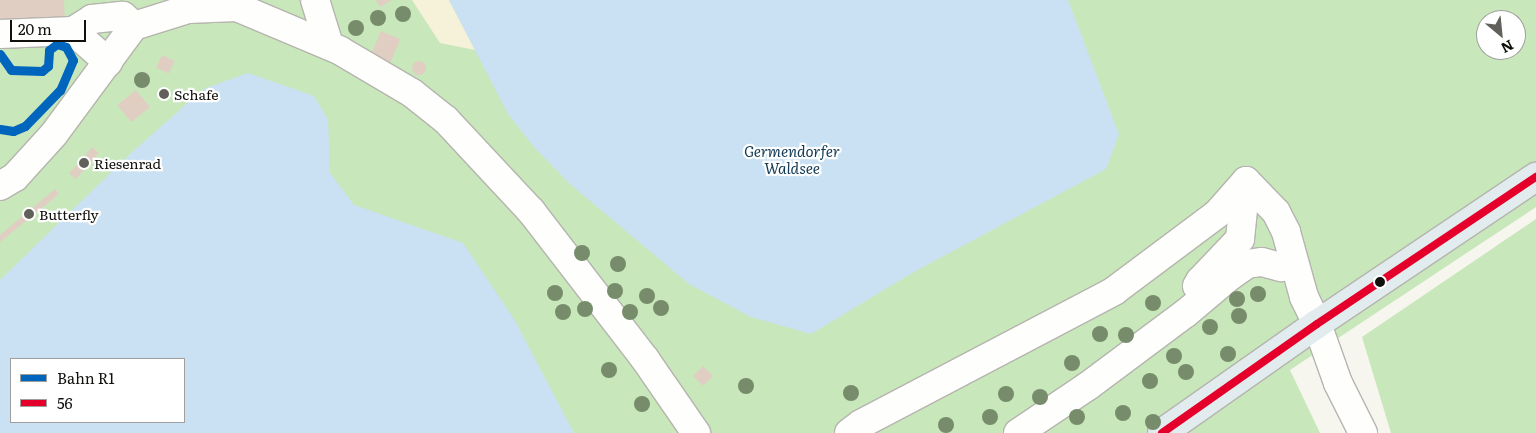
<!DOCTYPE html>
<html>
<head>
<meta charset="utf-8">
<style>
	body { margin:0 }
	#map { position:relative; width:1536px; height:433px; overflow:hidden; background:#f6f5ee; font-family:Literata,serif }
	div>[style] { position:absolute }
	.green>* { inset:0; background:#c8e7bb }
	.sand>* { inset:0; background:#f6f1d9 }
	.water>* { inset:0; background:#c9e1f2 }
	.building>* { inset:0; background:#e1cec3; transform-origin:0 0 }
	.round { border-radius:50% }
	.roads { filter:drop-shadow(1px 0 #b5b4ae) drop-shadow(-1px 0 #b5b4ae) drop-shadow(0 1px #b5b4ae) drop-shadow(0 -1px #b5b4ae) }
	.minor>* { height:28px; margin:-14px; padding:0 14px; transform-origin:14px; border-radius:14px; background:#fefefc }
	.major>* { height:28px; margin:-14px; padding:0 14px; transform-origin:14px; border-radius:14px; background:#e2ecee }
	.bus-1>* { height:8px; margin:-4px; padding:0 4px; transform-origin:4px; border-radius:4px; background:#e4002b }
	.rail-1>* { height:9px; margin:-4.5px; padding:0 4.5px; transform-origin:4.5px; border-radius:4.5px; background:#0065bd }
	.trees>* { width:16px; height:16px; margin:-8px; border-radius:50%; background:#768c6b }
	.dots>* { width:14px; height:14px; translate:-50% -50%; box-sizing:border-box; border:2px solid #fff; border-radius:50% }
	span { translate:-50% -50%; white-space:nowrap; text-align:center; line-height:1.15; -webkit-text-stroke:4.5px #fff; paint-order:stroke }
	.poi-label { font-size:14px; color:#11100c }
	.left { translate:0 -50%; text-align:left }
	.water-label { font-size:15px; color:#123a55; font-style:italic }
	.legend { position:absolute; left:10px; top:358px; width:175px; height:65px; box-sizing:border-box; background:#fff; border:1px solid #a09f9e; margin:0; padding:6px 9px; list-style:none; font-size:15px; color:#11100c }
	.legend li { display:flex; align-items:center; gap:10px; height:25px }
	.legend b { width:25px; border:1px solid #a09f9e }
	.north { position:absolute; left:1476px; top:10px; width:50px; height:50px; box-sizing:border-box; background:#fff; border:1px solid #a09f9e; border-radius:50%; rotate:152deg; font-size:14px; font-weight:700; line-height:20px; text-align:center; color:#11100c }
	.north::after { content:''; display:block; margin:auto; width:18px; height:22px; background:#61605b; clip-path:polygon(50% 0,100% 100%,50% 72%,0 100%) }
	.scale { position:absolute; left:10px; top:20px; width:76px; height:22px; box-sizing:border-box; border:2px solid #11100c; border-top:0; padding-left:6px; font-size:15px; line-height:18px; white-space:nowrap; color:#11100c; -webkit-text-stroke:4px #fff; paint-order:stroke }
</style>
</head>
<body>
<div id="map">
	<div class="green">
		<div style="clip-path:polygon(evenodd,0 0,1536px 0,1536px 207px,1290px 370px,1320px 433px,0 433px,0 0,1486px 20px,1516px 20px,1516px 50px,1486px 50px,1486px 20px,0 0,11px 359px,184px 359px,184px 422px,11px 422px,11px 359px)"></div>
		<div style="clip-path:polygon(1536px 219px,1536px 433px,1391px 433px,1362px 337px)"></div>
	</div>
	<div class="sand">
		<div style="clip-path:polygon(412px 0,449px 0,475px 50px,440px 43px)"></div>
	</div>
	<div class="water">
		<div style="clip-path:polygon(449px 0,1068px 0,1119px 134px,1106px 169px,912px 273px,811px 334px,751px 317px,689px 284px,570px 184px,534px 147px,508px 114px)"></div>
		<div style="clip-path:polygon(evenodd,248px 73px,314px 96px,328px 120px,330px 173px,354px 205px,463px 243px,514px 319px,574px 433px,0 433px,0 280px,130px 154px,200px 92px,206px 88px,248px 73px,11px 359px,184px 359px,184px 422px,11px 422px,11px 359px)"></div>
	</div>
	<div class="building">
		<div style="clip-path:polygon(0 0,64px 0,65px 25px,0 29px)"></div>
		<div style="clip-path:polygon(376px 0,392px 0,380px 7px)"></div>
		<div style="left:381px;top:31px;width:21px;height:25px;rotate:23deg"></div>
		<div style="left:162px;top:55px;width:14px;height:14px;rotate:25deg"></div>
		<div class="round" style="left:412px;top:61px;width:14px;height:14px"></div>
		<div style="left:136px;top:90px;width:22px;height:24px;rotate:51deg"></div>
		<div style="left:92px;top:147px;width:9px;height:35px;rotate:41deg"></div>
		<div style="clip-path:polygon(55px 189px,59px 194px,0 242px,0 235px)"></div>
		<div style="left:703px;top:366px;width:14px;height:14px;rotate:45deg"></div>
	</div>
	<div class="roads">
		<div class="minor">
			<div style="left:315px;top:0;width:47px;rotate:72.7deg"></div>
			<div style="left:73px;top:31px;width:47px;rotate:41.5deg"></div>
			<div style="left:0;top:34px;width:73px;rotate:-2.4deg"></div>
			<div style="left:73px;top:31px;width:22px;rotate:-32deg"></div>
			<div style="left:92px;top:19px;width:31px;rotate:-6deg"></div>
			<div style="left:123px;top:16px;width:15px;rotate:42deg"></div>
			<div style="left:1246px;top:181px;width:43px;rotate:45.9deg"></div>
			<div style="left:1276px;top:212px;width:22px;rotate:63deg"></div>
			<div style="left:1286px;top:232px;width:67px;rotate:74.5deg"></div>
			<div style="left:1304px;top:297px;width:30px;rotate:64deg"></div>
			<div style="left:1317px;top:324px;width:63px;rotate:70.4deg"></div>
			<div style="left:1338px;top:383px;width:56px;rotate:63.4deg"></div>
			<div style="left:0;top:186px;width:17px;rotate:-31deg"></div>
			<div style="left:15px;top:177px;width:58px;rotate:-47.8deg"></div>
			<div style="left:54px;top:134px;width:134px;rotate:-53.5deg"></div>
			<div style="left:134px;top:26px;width:57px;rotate:-17.5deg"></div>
			<div style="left:188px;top:9px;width:49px;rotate:-2.3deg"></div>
			<div style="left:237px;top:7px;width:111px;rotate:22.9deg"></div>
			<div style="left:339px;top:50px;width:85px;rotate:30.5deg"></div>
			<div style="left:412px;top:93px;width:43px;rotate:38.5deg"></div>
			<div style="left:446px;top:120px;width:125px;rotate:47deg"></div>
			<div style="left:531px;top:211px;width:187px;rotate:52.4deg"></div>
			<div style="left:645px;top:359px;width:90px;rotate:55.4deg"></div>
			<div style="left:1197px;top:286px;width:6px;rotate:-59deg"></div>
			<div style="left:1200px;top:281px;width:58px;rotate:-46.4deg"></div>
			<div style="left:1240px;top:239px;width:58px;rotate:-84.1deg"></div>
			<div style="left:849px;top:433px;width:15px;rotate:-37deg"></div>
			<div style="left:861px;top:424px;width:286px;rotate:-27.7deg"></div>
			<div style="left:1114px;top:291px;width:129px;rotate:-36.8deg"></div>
			<div style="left:1217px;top:214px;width:44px;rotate:-48.7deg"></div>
			<div style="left:1018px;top:433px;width:84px;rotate:-33.9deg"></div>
			<div style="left:1088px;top:386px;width:122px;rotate:-36.7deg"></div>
			<div style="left:1186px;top:313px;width:57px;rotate:-40.1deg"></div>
			<div style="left:1230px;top:276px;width:21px;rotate:-35deg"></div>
			<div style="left:1247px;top:264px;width:15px;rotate:-8deg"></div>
			<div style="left:1262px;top:262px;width:20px;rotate:15deg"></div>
		</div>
		<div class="major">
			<div style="left:1162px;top:433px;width:189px;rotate:-35.1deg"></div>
			<div style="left:1317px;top:324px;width:264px;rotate:-33.9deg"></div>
		</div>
	</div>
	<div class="bus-1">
		<div style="left:1162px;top:433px;width:189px;rotate:-35.1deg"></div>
		<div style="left:1317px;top:324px;width:264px;rotate:-33.9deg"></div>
	</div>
	<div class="rail-1">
		<div style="left:0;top:54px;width:19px;rotate:55deg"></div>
		<div style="left:11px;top:70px;width:31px;rotate:2deg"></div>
		<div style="left:42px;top:71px;width:8px;rotate:-40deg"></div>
		<div style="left:48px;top:66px;width:16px;rotate:-86deg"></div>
		<div style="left:49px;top:50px;width:10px;rotate:-37deg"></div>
		<div style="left:57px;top:44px;width:9px;rotate:18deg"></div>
		<div style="left:66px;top:47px;width:15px;rotate:62deg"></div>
		<div style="left:73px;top:60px;width:33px;rotate:113deg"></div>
		<div style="left:60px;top:90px;width:50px;rotate:134.2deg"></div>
		<div style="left:25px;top:126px;width:13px;rotate:157deg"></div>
		<div style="left:13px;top:131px;width:13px;rotate:-171deg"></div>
	</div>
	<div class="trees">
		<div style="left:403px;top:14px"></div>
		<div style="left:378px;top:18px"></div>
		<div style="left:356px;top:28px"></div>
		<div style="left:142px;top:80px"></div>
		<div style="left:582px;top:253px"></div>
		<div style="left:618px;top:264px"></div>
		<div style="left:615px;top:291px"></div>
		<div style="left:555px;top:293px"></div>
		<div style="left:1258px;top:294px"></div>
		<div style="left:647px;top:296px"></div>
		<div style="left:1237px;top:299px"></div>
		<div style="left:1153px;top:303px"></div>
		<div style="left:661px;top:308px"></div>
		<div style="left:585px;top:309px"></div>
		<div style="left:563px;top:312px"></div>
		<div style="left:630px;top:312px"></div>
		<div style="left:1239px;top:316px"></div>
		<div style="left:1210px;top:327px"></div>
		<div style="left:1100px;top:334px"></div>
		<div style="left:1126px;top:335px"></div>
		<div style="left:1228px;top:354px"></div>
		<div style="left:1174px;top:356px"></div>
		<div style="left:1072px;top:363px"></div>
		<div style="left:609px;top:370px"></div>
		<div style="left:1186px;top:372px"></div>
		<div style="left:1150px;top:381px"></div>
		<div style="left:746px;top:386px"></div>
		<div style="left:851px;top:393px"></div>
		<div style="left:1006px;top:394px"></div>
		<div style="left:1040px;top:397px"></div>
		<div style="left:642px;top:404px"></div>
		<div style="left:1123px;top:413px"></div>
		<div style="left:990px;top:417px"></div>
		<div style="left:1077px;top:417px"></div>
		<div style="left:1153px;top:422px"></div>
		<div style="left:946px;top:425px"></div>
	</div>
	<div class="dots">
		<div style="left:164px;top:94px;background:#61605b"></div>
		<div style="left:84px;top:163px;background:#61605b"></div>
		<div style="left:29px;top:214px;background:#61605b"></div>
		<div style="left:1380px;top:282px;background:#11100c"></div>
	</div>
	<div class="poi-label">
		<span class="left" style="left:174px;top:94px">Schafe</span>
		<span class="left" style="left:94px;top:163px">Riesenrad</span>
		<span class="left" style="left:39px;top:214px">Butterfly</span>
	</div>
	<div class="water-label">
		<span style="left:792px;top:159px">Germendorfer<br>Waldsee</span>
	</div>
	<ul class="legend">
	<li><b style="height:6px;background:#0065bd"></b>Bahn R1</li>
	<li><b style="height:6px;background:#e4002b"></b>56</li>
	</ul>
	<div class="north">N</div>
	<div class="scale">20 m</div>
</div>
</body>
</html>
